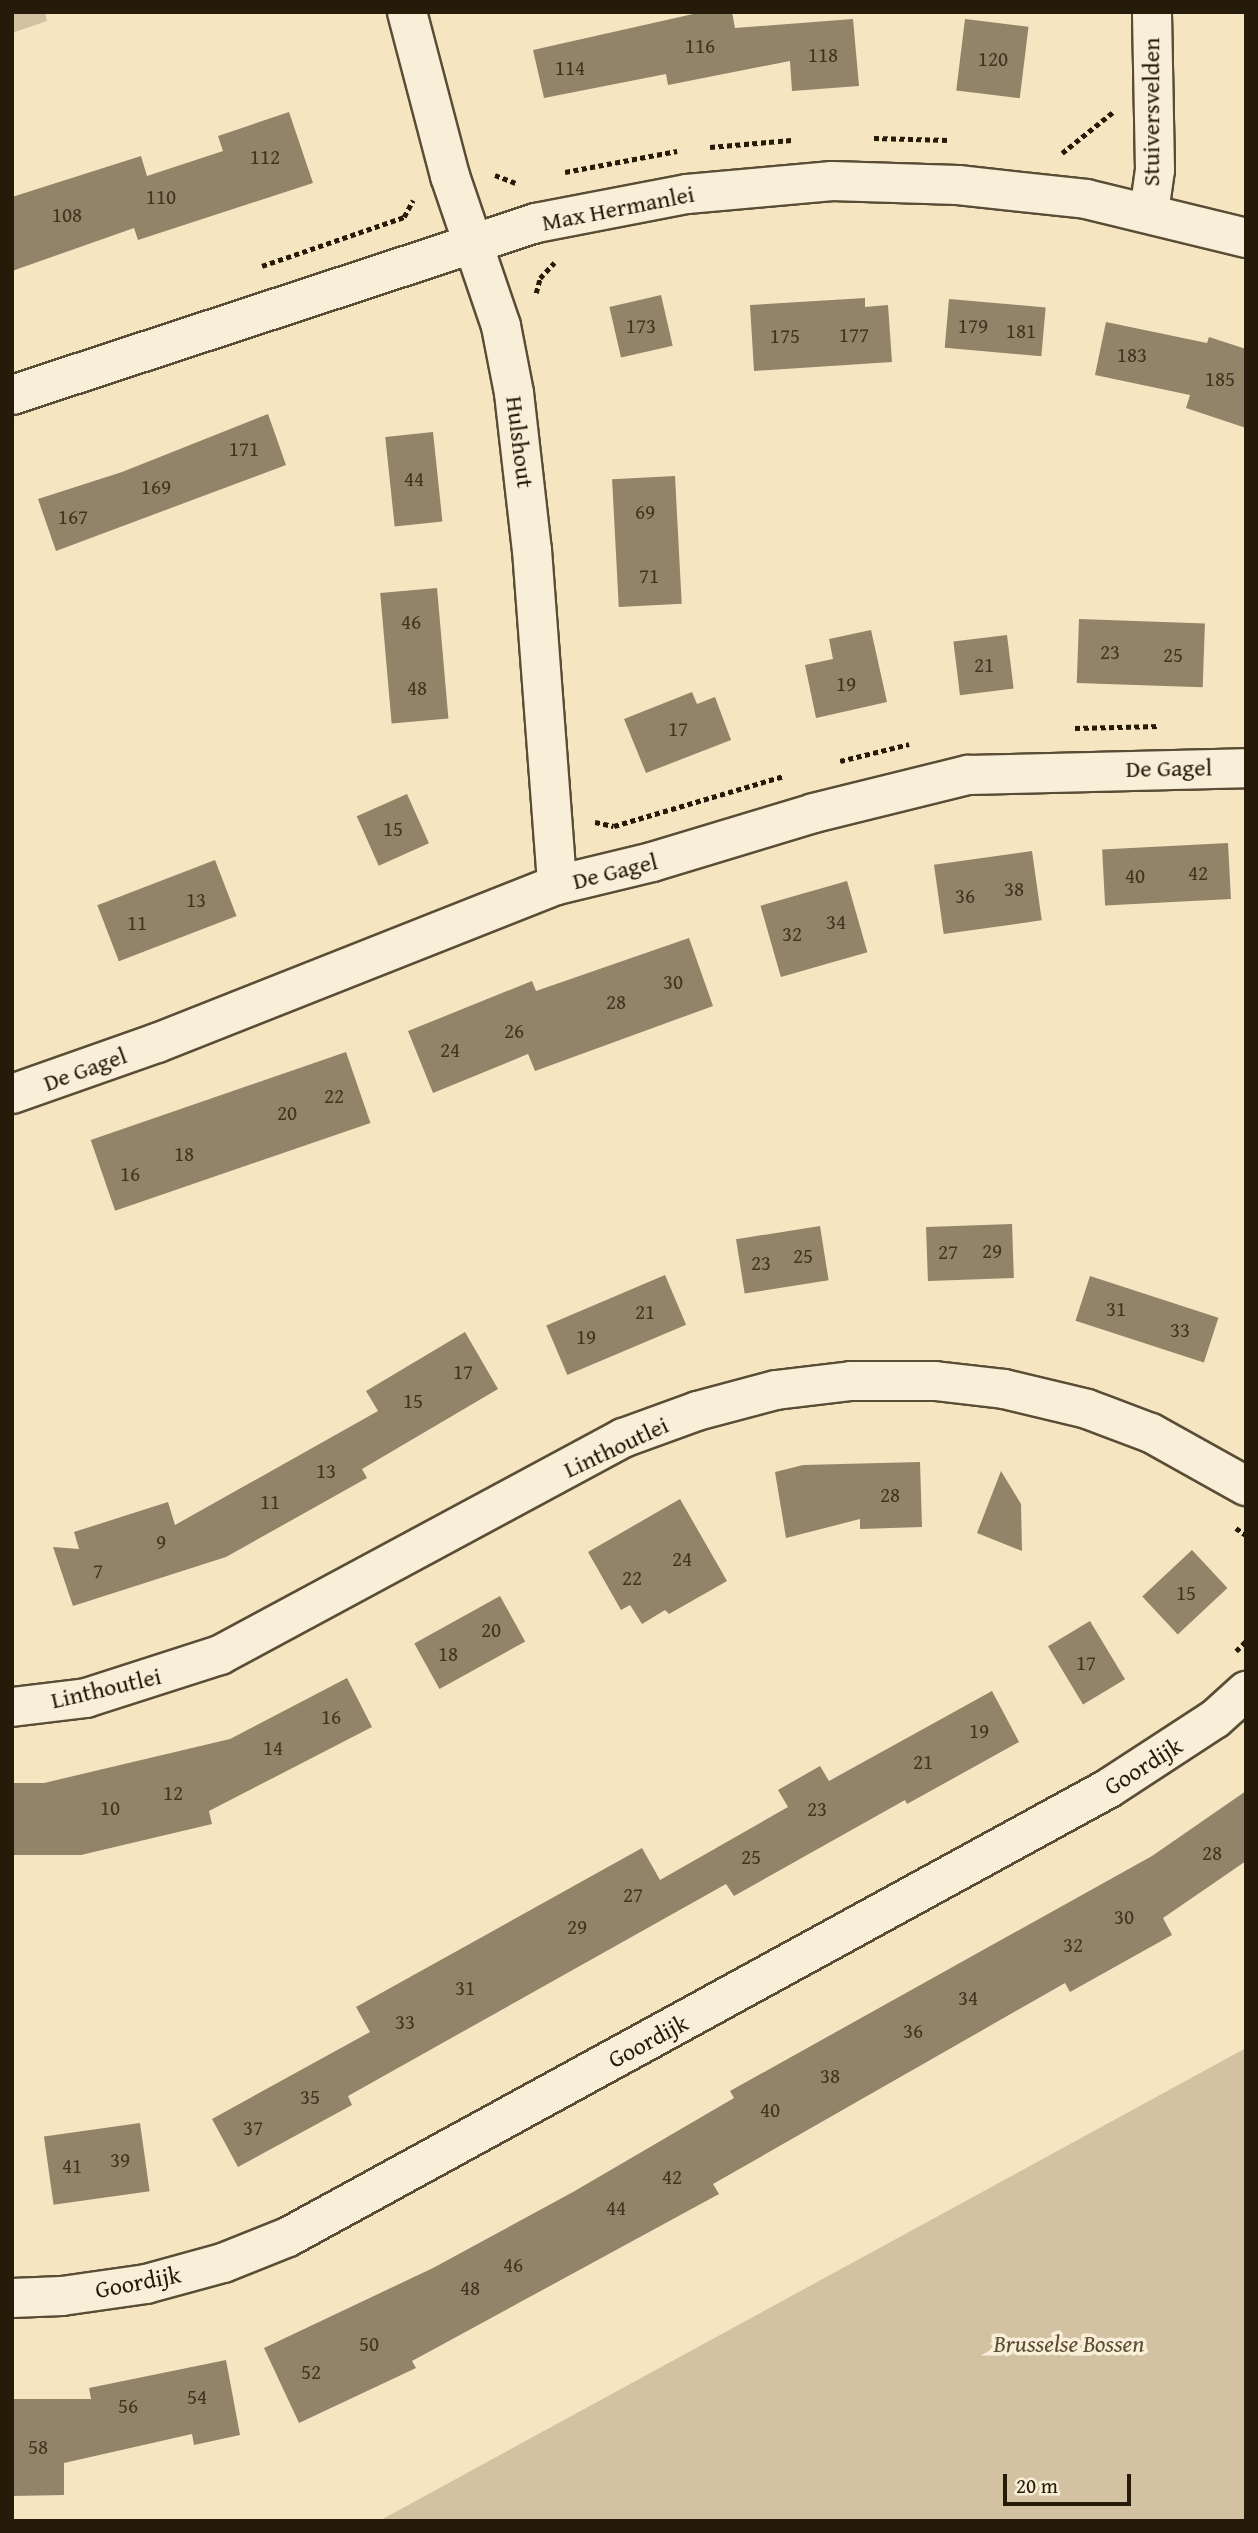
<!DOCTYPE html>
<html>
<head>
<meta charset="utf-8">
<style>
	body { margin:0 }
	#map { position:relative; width:1258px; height:2533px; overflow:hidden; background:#f6e5c1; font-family:"Gentium Book Plus",serif }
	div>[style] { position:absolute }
	.green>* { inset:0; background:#d3c2a2 }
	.building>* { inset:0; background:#928468; transform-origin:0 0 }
	.path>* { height:4.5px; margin-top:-2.25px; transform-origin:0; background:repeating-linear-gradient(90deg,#261a08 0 5px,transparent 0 8.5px) }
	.roads { filter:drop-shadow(2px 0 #5a4d36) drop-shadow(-2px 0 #5a4d36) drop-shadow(0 2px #5a4d36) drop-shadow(0 -2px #5a4d36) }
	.minor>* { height:38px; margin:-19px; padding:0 19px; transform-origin:19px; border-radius:19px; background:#f9eed7 }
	span { translate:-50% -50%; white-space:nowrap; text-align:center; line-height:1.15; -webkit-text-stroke:7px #f9eed7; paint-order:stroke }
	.number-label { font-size:21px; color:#413420 }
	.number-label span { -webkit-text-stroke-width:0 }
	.street-label { font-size:24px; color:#261a08 }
	.park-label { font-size:24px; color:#5a4c36; font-style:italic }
	.frame { position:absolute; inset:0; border:14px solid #261a08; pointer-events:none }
	.scale { position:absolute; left:1003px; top:2474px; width:128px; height:32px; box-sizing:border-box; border:4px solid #261a08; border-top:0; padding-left:9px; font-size:21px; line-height:24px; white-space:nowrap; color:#261a08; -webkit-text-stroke:5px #f9eed7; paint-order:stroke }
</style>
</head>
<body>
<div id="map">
	<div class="green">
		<div style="clip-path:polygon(12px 12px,45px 12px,47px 21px,12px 33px)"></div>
		<div style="clip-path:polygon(1246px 2048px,1246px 2521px,379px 2521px)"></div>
	</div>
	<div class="building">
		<div style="clip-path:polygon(702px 12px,732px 12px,735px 28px,853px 19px,859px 86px,792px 91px,790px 61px,668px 85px,666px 74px,544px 98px,533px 50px)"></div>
		<div style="left:965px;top:19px;width:64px;height:72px;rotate:7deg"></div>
		<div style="clip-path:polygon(289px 112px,313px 183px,138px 240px,134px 228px,12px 271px,12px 197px,141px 156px,147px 176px,223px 151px,218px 136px)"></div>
		<div style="left:661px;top:295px;width:52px;height:53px;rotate:77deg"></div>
		<div style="clip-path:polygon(865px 298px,865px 307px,888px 305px,892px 362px,754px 371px,750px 305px)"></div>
		<div style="left:949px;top:299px;width:97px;height:49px;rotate:5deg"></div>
		<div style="clip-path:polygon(1106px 322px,1207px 343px,1209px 337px,1246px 349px,1246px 428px,1186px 408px,1190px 395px,1095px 375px)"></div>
		<div style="clip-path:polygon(268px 414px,286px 465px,56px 551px,38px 499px,122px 472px)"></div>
		<div style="left:433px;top:432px;width:90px;height:48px;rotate:84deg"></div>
		<div style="left:675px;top:476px;width:128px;height:63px;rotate:87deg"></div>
		<div style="left:437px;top:588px;width:131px;height:57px;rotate:85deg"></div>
		<div style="left:1079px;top:619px;width:126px;height:64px;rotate:2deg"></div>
		<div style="clip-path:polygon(871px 630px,887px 702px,816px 718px,805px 665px,833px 659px,829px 639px)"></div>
		<div style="left:1007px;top:635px;width:54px;height:54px;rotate:83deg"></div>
		<div style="clip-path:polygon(692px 692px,697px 704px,715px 697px,731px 740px,646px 773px,624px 719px)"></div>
		<div style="left:407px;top:794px;width:54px;height:55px;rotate:66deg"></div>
		<div style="left:1228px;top:843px;width:56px;height:126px;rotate:87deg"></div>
		<div style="left:1032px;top:851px;width:70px;height:99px;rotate:82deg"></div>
		<div style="left:215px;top:860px;width:60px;height:126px;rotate:69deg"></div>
		<div style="left:847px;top:881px;width:74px;height:90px;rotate:74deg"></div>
		<div style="clip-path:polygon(689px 938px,713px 1006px,535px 1071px,528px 1054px,433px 1093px,408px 1031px,532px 981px,536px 991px)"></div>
		<div style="left:346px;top:1052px;width:75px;height:270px;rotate:71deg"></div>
		<div style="left:1012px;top:1224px;width:54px;height:86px;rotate:88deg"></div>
		<div style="left:820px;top:1226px;width:55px;height:85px;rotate:81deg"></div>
		<div style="left:665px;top:1275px;width:54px;height:129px;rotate:67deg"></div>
		<div style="left:1090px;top:1276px;width:135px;height:47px;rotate:18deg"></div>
		<div style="clip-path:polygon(465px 1332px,498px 1389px,362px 1469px,367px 1478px,226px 1557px,73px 1606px,53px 1547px,79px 1549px,74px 1532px,168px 1502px,175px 1525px,378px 1411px,366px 1391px)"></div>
		<div style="clip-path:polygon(920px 1462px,922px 1527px,860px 1529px,860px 1519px,786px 1538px,775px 1472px,803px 1465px)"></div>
		<div style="clip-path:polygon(1001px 1471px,1021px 1504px,1022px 1551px,977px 1533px)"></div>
		<div style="clip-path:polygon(680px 1499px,727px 1581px,669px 1614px,665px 1610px,642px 1624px,630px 1605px,621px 1610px,588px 1552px)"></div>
		<div style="left:1192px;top:1550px;width:52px;height:68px;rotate:47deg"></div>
		<div style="left:500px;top:1596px;width:52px;height:98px;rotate:61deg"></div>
		<div style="left:1090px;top:1621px;width:68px;height:49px;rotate:59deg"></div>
		<div style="clip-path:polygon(347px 1678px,372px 1727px,209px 1811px,212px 1824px,81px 1855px,12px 1855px,12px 1783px,44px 1783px,230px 1739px)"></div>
		<div style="clip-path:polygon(992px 1691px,1019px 1742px,907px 1804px,905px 1800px,734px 1896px,726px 1884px,348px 2096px,352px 2105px,238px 2167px,212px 2119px,370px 2032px,356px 2007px,642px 1848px,660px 1880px,788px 1807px,778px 1790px,820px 1766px,829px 1781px)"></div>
		<div style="clip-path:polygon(1246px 1791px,1246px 1861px,1163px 1918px,1172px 1935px,1070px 1992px,1065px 1983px,713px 2184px,719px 2194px,412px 2361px,416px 2368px,299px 2423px,264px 2348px,433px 2268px,573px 2192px,734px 2098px,730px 2091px,1152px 1856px)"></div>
		<div style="left:140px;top:2123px;width:69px;height:97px;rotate:82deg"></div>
		<div style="clip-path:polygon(226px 2360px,240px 2435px,194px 2445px,192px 2434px,64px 2463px,64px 2495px,12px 2496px,12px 2399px,91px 2399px,89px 2388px)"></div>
	</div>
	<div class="path">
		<div style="left:874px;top:138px;width:75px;rotate:1.5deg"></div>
		<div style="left:710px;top:147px;width:82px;rotate:-4.9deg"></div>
		<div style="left:1062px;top:153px;width:65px;rotate:-38.8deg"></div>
		<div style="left:565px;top:172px;width:114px;rotate:-10.6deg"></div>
		<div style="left:495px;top:175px;width:22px;rotate:21deg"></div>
		<div style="left:262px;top:266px;width:150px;rotate:-19deg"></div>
		<div style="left:404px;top:217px;width:19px;rotate:-62deg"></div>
		<div style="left:536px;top:293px;width:16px;rotate:-75deg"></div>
		<div style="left:540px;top:278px;width:21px;rotate:-47deg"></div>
		<div style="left:1075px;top:728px;width:85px;rotate:-1.3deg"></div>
		<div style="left:840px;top:761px;width:71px;rotate:-13.8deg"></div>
		<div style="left:595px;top:822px;width:19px;rotate:12deg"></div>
		<div style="left:614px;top:826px;width:177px;rotate:-16.4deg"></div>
		<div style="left:1236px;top:1528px;width:12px;rotate:35deg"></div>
		<div style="left:1236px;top:1651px;width:14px;rotate:-45deg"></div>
	</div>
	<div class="roads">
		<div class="minor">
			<div style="left:407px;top:12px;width:170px;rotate:75.3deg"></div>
			<div style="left:450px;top:176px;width:158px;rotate:71.2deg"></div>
			<div style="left:501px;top:326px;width:68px;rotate:79deg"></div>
			<div style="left:514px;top:393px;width:158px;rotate:83.5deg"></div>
			<div style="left:532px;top:550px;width:336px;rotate:85.7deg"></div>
			<div style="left:1149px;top:212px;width:42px;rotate:-81.9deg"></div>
			<div style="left:1155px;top:170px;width:158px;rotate:-91.1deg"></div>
			<div style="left:12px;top:395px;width:552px;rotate:-18.17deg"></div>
			<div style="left:536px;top:223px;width:154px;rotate:-10.9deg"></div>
			<div style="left:687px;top:194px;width:146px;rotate:-5.1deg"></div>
			<div style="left:832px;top:181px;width:126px;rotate:1.8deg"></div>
			<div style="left:958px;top:185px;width:129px;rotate:6.2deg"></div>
			<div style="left:1086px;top:199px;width:165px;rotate:13.7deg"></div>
			<div style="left:12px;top:1094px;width:154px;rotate:-19.4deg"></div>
			<div style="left:157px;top:1043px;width:430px;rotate:-21.6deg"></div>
			<div style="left:557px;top:885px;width:98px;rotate:-13.6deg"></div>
			<div style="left:652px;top:862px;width:169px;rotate:-16.8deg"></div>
			<div style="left:814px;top:813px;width:159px;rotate:-13.9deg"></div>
			<div style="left:968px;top:775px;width:278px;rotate:-1.4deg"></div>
			<div style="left:12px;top:1707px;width:75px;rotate:-6.9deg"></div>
			<div style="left:86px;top:1698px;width:141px;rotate:-17.8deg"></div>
			<div style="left:220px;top:1655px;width:458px;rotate:-28.3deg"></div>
			<div style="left:623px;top:1438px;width:79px;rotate:-20deg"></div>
			<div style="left:697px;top:1411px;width:82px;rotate:-14.9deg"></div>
			<div style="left:776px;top:1390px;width:76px;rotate:-6.8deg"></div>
			<div style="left:851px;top:1381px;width:84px"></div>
			<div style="left:935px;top:1381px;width:69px;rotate:6.6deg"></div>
			<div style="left:1004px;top:1389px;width:85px;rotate:13.5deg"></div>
			<div style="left:1087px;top:1409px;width:68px;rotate:20.6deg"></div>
			<div style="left:1151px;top:1433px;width:109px;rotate:29.2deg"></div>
			<div style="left:12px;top:2298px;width:50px;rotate:-2.3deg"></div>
			<div style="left:62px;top:2296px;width:85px;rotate:-8.1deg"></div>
			<div style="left:146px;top:2284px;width:80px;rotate:-15.3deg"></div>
			<div style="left:223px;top:2263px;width:70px;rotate:-21.8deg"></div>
			<div style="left:288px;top:2237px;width:936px;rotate:-28.67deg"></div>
			<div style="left:1109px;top:1788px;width:126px;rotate:-33.1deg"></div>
			<div style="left:1215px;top:1719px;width:42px;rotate:-42.1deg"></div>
		</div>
	</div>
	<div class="number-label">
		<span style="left:700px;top:46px">116</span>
		<span style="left:823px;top:55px">118</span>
		<span style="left:993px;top:59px">120</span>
		<span style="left:570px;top:68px">114</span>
		<span style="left:265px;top:157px">112</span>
		<span style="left:161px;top:197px">110</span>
		<span style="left:67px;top:215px">108</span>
		<span style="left:641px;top:326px">173</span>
		<span style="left:973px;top:326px">179</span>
		<span style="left:1021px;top:331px">181</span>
		<span style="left:854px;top:335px">177</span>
		<span style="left:785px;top:336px">175</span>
		<span style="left:1132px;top:355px">183</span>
		<span style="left:1220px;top:379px">185</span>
		<span style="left:244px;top:449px">171</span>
		<span style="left:414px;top:479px">44</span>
		<span style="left:156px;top:487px">169</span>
		<span style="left:645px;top:512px">69</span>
		<span style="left:73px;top:517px">167</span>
		<span style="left:649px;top:576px">71</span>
		<span style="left:411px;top:622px">46</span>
		<span style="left:1110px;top:652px">23</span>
		<span style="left:1173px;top:655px">25</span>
		<span style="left:984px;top:665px">21</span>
		<span style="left:846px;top:684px">19</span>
		<span style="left:417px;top:688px">48</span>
		<span style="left:678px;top:729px">17</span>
		<span style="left:393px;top:829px">15</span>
		<span style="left:1198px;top:873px">42</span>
		<span style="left:1135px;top:876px">40</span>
		<span style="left:1014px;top:889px">38</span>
		<span style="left:965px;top:896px">36</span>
		<span style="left:196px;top:900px">13</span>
		<span style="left:836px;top:922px">34</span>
		<span style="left:137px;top:923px">11</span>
		<span style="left:792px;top:934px">32</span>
		<span style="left:673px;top:982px">30</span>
		<span style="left:616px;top:1002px">28</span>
		<span style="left:514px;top:1031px">26</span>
		<span style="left:450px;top:1050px">24</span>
		<span style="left:334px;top:1096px">22</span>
		<span style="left:287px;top:1113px">20</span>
		<span style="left:184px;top:1154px">18</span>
		<span style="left:130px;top:1174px">16</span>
		<span style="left:992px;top:1251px">29</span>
		<span style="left:948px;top:1252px">27</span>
		<span style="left:803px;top:1256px">25</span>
		<span style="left:761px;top:1263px">23</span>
		<span style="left:1116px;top:1309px">31</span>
		<span style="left:645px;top:1312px">21</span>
		<span style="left:1180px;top:1330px">33</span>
		<span style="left:586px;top:1337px">19</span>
		<span style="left:463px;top:1372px">17</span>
		<span style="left:413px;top:1401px">15</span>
		<span style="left:326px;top:1471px">13</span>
		<span style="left:890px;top:1495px">28</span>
		<span style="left:270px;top:1502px">11</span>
		<span style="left:161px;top:1542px">9</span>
		<span style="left:682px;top:1559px">24</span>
		<span style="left:98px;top:1571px">7</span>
		<span style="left:632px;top:1578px">22</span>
		<span style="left:1186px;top:1593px">15</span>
		<span style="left:491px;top:1630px">20</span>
		<span style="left:448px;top:1654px">18</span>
		<span style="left:1086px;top:1663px">17</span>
		<span style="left:331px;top:1717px">16</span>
		<span style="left:979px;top:1731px">19</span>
		<span style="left:273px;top:1748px">14</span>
		<span style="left:923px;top:1762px">21</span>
		<span style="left:173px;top:1793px">12</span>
		<span style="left:110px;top:1808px">10</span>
		<span style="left:817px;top:1809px">23</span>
		<span style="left:1212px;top:1853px">28</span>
		<span style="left:751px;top:1857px">25</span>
		<span style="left:633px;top:1895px">27</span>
		<span style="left:1124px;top:1917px">30</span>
		<span style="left:577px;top:1927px">29</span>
		<span style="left:1073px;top:1945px">32</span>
		<span style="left:465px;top:1988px">31</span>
		<span style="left:968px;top:1998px">34</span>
		<span style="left:405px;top:2022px">33</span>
		<span style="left:913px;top:2031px">36</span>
		<span style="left:830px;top:2076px">38</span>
		<span style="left:310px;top:2097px">35</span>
		<span style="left:770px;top:2110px">40</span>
		<span style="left:253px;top:2128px">37</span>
		<span style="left:120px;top:2160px">39</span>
		<span style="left:72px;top:2166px">41</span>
		<span style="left:672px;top:2177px">42</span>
		<span style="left:616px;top:2208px">44</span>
		<span style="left:513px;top:2265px">46</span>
		<span style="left:470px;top:2288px">48</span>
		<span style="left:369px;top:2344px">50</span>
		<span style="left:311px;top:2372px">52</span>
		<span style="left:197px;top:2397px">54</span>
		<span style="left:128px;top:2406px">56</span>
		<span style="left:38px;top:2447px">58</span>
	</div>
	<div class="street-label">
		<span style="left:1151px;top:112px;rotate:-90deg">Stuiversvelden</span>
		<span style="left:618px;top:208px;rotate:-11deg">Max Hermanlei</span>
		<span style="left:520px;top:442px;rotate:83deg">Hulshout</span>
		<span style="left:1169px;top:768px;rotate:-1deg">De Gagel</span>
		<span style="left:615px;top:871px;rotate:-14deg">De Gagel</span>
		<span style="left:85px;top:1069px;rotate:-20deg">De Gagel</span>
		<span style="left:616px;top:1447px;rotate:-25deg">Linthoutlei</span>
		<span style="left:106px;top:1688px;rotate:-13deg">Linthoutlei</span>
		<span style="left:1143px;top:1766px;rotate:-32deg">Goordijk</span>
		<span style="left:648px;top:2041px;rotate:-28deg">Goordijk</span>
		<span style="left:138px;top:2282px;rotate:-11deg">Goordijk</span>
	</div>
	<div class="park-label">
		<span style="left:1069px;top:2344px">Brusselse Bossen</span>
	</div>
	<div class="frame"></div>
	<div class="scale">20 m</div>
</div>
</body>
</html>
